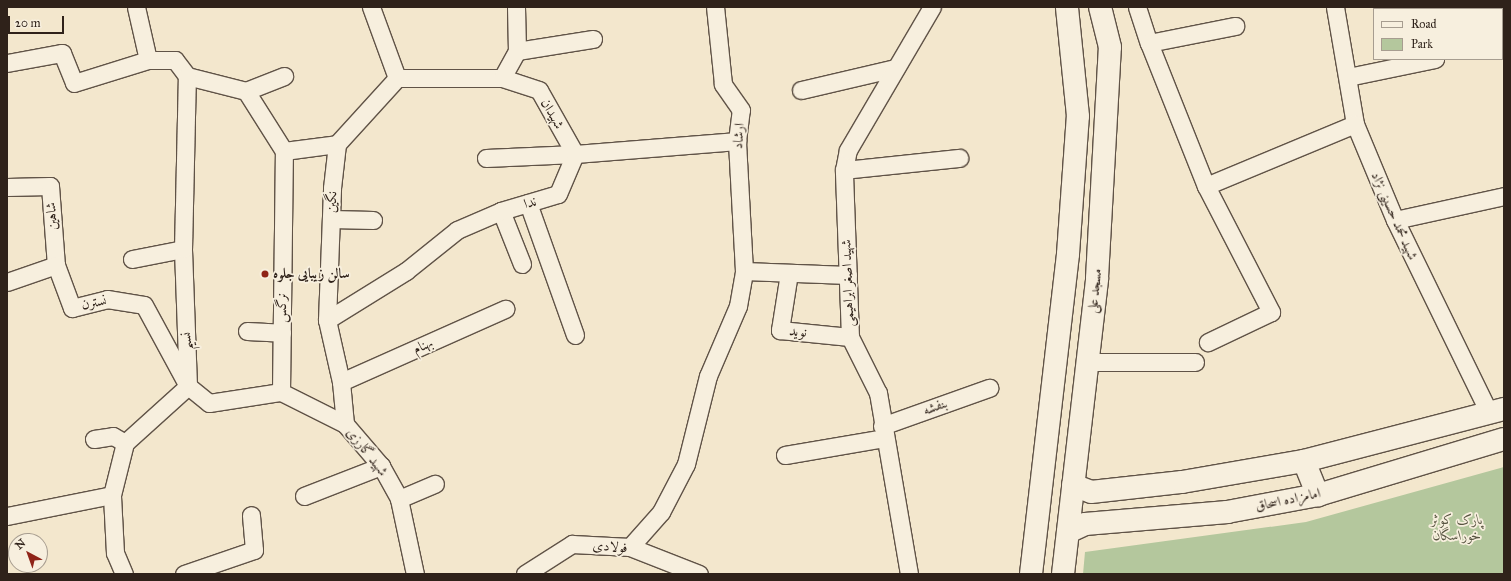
<!DOCTYPE html>
<html>
<head>
<meta charset="utf-8">
<style>
	body { margin:0 }
	#map { position:relative; width:1511px; height:581px; overflow:hidden; background:#f3e7cd; font-family:"IM FELL Great Primer",Amiri,serif }
	div>[style] { position:absolute }
	.green>* { inset:0; background:#b4c79d }
	.roads { filter:drop-shadow(1px 0 #605347) drop-shadow(-1px 0 #605347) drop-shadow(0 1px #605347) drop-shadow(0 -1px #605347) }
	.street>* { height:17px; margin:-8.5px; padding:0 8.5px; transform-origin:8.5px; border-radius:8.5px; background:#f7efde }
	.secondary>* { height:22px; margin:-11px; padding:0 11px; transform-origin:11px; border-radius:11px; background:#f7efde }
	.dots>* { width:11px; height:11px; translate:-50% -50%; box-sizing:border-box; border:2px solid #f7efde; border-radius:50% }
	span { translate:-50% -50%; white-space:nowrap; text-align:center; line-height:1.15; -webkit-text-stroke:3.5px #f7efde; paint-order:stroke }
	.street-label { font-size:14px; color:#2f221a }
	.poi-label { font-size:14px; color:#2f221a; font-weight:700 }
	.left { translate:0 -50%; text-align:left }
	.park-label { font-size:14px; color:#575441; font-style:italic }
	.frame { position:absolute; inset:0; border:8px solid #2f221a; pointer-events:none }
	.legend { position:absolute; left:1373px; top:8px; width:130px; height:52px; box-sizing:border-box; background:#f7efde; border:1px solid #a79d90; margin:0; padding:5px 7px; list-style:none; font-size:12px; color:#2f221a }
	.legend li { display:flex; align-items:center; gap:8px; height:20px }
	.legend b { width:20px; border:1px solid #a79d90 }
	.north { position:absolute; left:8px; top:533px; width:40px; height:40px; box-sizing:border-box; background:#f7efde; border:1px solid #a79d90; border-radius:50%; rotate:319deg; font-size:11px; font-weight:700; line-height:16px; text-align:center; color:#2f221a }
	.north::after { content:''; display:block; margin:auto; width:14px; height:18px; background:#8f2418; clip-path:polygon(50% 0,100% 100%,50% 72%,0 100%) }
	.scale { position:absolute; left:8px; top:16px; width:56px; height:18px; box-sizing:border-box; border:2px solid #2f221a; border-top:0; padding-left:5px; font-size:12px; line-height:14px; white-space:nowrap; color:#2f221a; -webkit-text-stroke:3px #f7efde; paint-order:stroke }
</style>
</head>
<body>
<div id="map">
	<div class="green">
		<div style="clip-path:polygon(1504px 467px,1504px 574px,1083px 574px,1085px 552px,1306px 522px)"></div>
	</div>
	<div class="roads">
		<div class="street">
			<div style="left:136px;top:7px;width:54px;rotate:77.2deg"></div>
			<div style="left:1137px;top:7px;width:38px;rotate:72deg"></div>
			<div style="left:1149px;top:43px;width:154px;rotate:68.3deg"></div>
			<div style="left:1206px;top:186px;width:142px;rotate:62.7deg"></div>
			<div style="left:1271px;top:312px;width:70px;rotate:154.5deg"></div>
			<div style="left:1335px;top:7px;width:119px;rotate:80.3deg"></div>
			<div style="left:1355px;top:124px;width:104px;rotate:67.4deg"></div>
			<div style="left:1395px;top:220px;width:215px;rotate:64deg"></div>
			<div style="left:1149px;top:43px;width:88px;rotate:-11.2deg"></div>
			<div style="left:517px;top:51px;width:77px;rotate:-9deg"></div>
			<div style="left:7px;top:63px;width:56px;rotate:-10.3deg"></div>
			<div style="left:62px;top:53px;width:32px;rotate:68deg"></div>
			<div style="left:74px;top:83px;width:77px;rotate:-17.3deg"></div>
			<div style="left:148px;top:60px;width:27px"></div>
			<div style="left:175px;top:60px;width:20px;rotate:53deg"></div>
			<div style="left:187px;top:76px;width:61px;rotate:14.3deg"></div>
			<div style="left:246px;top:91px;width:71px;rotate:57.7deg"></div>
			<div style="left:284px;top:151px;width:53px;rotate:-7.5deg"></div>
			<div style="left:1348px;top:77px;width:89px;rotate:-11.7deg"></div>
			<div style="left:397px;top:78px;width:105px"></div>
			<div style="left:801px;top:90px;width:97px;rotate:-13.2deg"></div>
			<div style="left:246px;top:91px;width:41px;rotate:-21.5deg"></div>
			<div style="left:486px;top:158px;width:89px;rotate:-2.6deg"></div>
			<div style="left:575px;top:154px;width:73px;rotate:-119.4deg"></div>
			<div style="left:539px;top:90px;width:39px;rotate:-162deg"></div>
			<div style="left:502px;top:78px;width:31px;rotate:-61deg"></div>
			<div style="left:517px;top:51px;width:44px;rotate:-91.3deg"></div>
			<div style="left:844px;top:170px;width:116px;rotate:-6deg"></div>
			<div style="left:1206px;top:186px;width:161px;rotate:-22.6deg"></div>
			<div style="left:7px;top:187px;width:43px;rotate:-1.3deg"></div>
			<div style="left:50px;top:186px;width:79px;rotate:85.7deg"></div>
			<div style="left:528px;top:203px;width:140px;rotate:70.4deg"></div>
			<div style="left:501px;top:211px;width:57px;rotate:68.4deg"></div>
			<div style="left:331px;top:219px;width:42px;rotate:1.4deg"></div>
			<div style="left:1395px;top:220px;width:112px;rotate:-12.4deg"></div>
			<div style="left:132px;top:259px;width:52px;rotate:-11.1deg"></div>
			<div style="left:744px;top:271px;width:104px;rotate:2.2deg"></div>
			<div style="left:789px;top:273px;width:58px;rotate:99deg"></div>
			<div style="left:780px;top:330px;width:70px;rotate:5.7deg"></div>
			<div style="left:7px;top:282px;width:52px;rotate:-19.1deg"></div>
			<div style="left:56px;top:265px;width:46px;rotate:69.6deg"></div>
			<div style="left:72px;top:308px;width:36px;rotate:-14deg"></div>
			<div style="left:107px;top:299px;width:37px;rotate:9deg"></div>
			<div style="left:144px;top:305px;width:92px;rotate:61.5deg"></div>
			<div style="left:188px;top:386px;width:27px;rotate:39deg"></div>
			<div style="left:209px;top:403px;width:73px;rotate:-8.7deg"></div>
			<div style="left:281px;top:392px;width:72px;rotate:26.6deg"></div>
			<div style="left:345px;top:424px;width:55px;rotate:49.4deg"></div>
			<div style="left:381px;top:466px;width:38px;rotate:61deg"></div>
			<div style="left:399px;top:499px;width:77px;rotate:78deg"></div>
			<div style="left:327px;top:320px;width:93px;rotate:-31.8deg"></div>
			<div style="left:406px;top:271px;width:65px;rotate:-38.8deg"></div>
			<div style="left:457px;top:230px;width:48px;rotate:-23.4deg"></div>
			<div style="left:501px;top:211px;width:59px;rotate:-16.6deg"></div>
			<div style="left:558px;top:194px;width:43px;rotate:-67deg"></div>
			<div style="left:575px;top:154px;width:163px;rotate:-4.6deg"></div>
			<div style="left:247px;top:331px;width:35px;rotate:3deg"></div>
			<div style="left:1087px;top:362px;width:108px"></div>
			<div style="left:341px;top:382px;width:180px;rotate:-24deg"></div>
			<div style="left:281px;top:392px;width:241px;rotate:-89.3deg"></div>
			<div style="left:345px;top:424px;width:42px;rotate:-95.4deg"></div>
			<div style="left:341px;top:382px;width:64px;rotate:-102.7deg"></div>
			<div style="left:327px;top:320px;width:132px;rotate:-87.8deg"></div>
			<div style="left:332px;top:188px;width:44px;rotate:-83.5deg"></div>
			<div style="left:337px;top:144px;width:89px;rotate:-47.7deg"></div>
			<div style="left:397px;top:78px;width:76px;rotate:-110.1deg"></div>
			<div style="left:882px;top:426px;width:114px;rotate:-19.6deg"></div>
			<div style="left:94px;top:439px;width:19px;rotate:-9deg"></div>
			<div style="left:113px;top:436px;width:14px;rotate:30deg"></div>
			<div style="left:785px;top:455px;width:100px;rotate:-9.7deg"></div>
			<div style="left:304px;top:496px;width:83px;rotate:-21.3deg"></div>
			<div style="left:399px;top:499px;width:39px;rotate:-23deg"></div>
			<div style="left:7px;top:516px;width:107px;rotate:-11.3deg"></div>
			<div style="left:630px;top:547px;width:47px;rotate:-48.5deg"></div>
			<div style="left:661px;top:512px;width:54px;rotate:-62.5deg"></div>
			<div style="left:686px;top:464px;width:91px;rotate:-76deg"></div>
			<div style="left:708px;top:376px;width:76px;rotate:-66.8deg"></div>
			<div style="left:738px;top:306px;width:36px;rotate:-80deg"></div>
			<div style="left:744px;top:271px;width:130px;rotate:-93.1deg"></div>
			<div style="left:737px;top:141px;width:31px;rotate:-83deg"></div>
			<div style="left:741px;top:110px;width:32px;rotate:-125deg"></div>
			<div style="left:723px;top:84px;width:77px;rotate:-95.9deg"></div>
			<div style="left:124px;top:574px;width:23px;rotate:-113deg"></div>
			<div style="left:115px;top:553px;width:58px;rotate:-93deg"></div>
			<div style="left:112px;top:495px;width:54px;rotate:-76deg"></div>
			<div style="left:125px;top:443px;width:85px;rotate:-42.1deg"></div>
			<div style="left:188px;top:386px;width:137px;rotate:-92.1deg"></div>
			<div style="left:183px;top:249px;width:173px;rotate:-88.7deg"></div>
			<div style="left:184px;top:574px;width:74px;rotate:-18.9deg"></div>
			<div style="left:254px;top:550px;width:35px;rotate:-95deg"></div>
			<div style="left:525px;top:574px;width:56px;rotate:-32.6deg"></div>
			<div style="left:572px;top:544px;width:58px;rotate:3deg"></div>
			<div style="left:630px;top:547px;width:74px;rotate:21.4deg"></div>
			<div style="left:909px;top:574px;width:184px;rotate:-99.7deg"></div>
			<div style="left:878px;top:393px;width:63px;rotate:-116.6deg"></div>
			<div style="left:850px;top:337px;width:167px;rotate:-92.1deg"></div>
			<div style="left:844px;top:170px;width:20px;rotate:-79deg"></div>
			<div style="left:848px;top:150px;width:166px;rotate:-59.6deg"></div>
		</div>
		<div class="secondary">
			<div style="left:1304px;top:461px;width:37px;rotate:68deg"></div>
			<div style="left:1073px;top:485px;width:19px;rotate:21deg"></div>
			<div style="left:1091px;top:492px;width:92px;rotate:-6.3deg"></div>
			<div style="left:1182px;top:482px;width:124px;rotate:-9.8deg"></div>
			<div style="left:1304px;top:461px;width:207px;rotate:-14.6deg"></div>
			<div style="left:1068px;top:532px;width:19px;rotate:-25deg"></div>
			<div style="left:1085px;top:524px;width:143px;rotate:-4.8deg"></div>
			<div style="left:1227px;top:512px;width:93px;rotate:-10.6deg"></div>
			<div style="left:1318px;top:495px;width:194px;rotate:-16.8deg"></div>
			<div style="left:1031px;top:574px;width:322px;rotate:-83.4deg"></div>
			<div style="left:1068px;top:254px;width:138px;rotate:-85.9deg"></div>
			<div style="left:1078px;top:116px;width:110px;rotate:-95.8deg"></div>
			<div style="left:1063px;top:574px;width:298px;rotate:-83.4deg"></div>
			<div style="left:1097px;top:278px;width:231px;rotate:-86.8deg"></div>
			<div style="left:1110px;top:47px;width:41px;rotate:-104deg"></div>
		</div>
	</div>
	<div class="dots">
		<div style="left:265px;top:274px;background:#8f2418"></div>
	</div>
	<div class="street-label">
		<span style="left:552px;top:114px;rotate:60deg">شهیدان</span>
		<span style="left:739px;top:136px;rotate:-86deg">ارشاد</span>
		<span style="left:332px;top:202px;rotate:-88deg">نگین</span>
		<span style="left:530px;top:203px;rotate:-16deg">ندا</span>
		<span style="left:52px;top:216px;rotate:-94deg">شاهین</span>
		<span style="left:1394px;top:216px;rotate:66deg">شهید محمد حسینی نژاد</span>
		<span style="left:848px;top:283px;rotate:-92deg">شهید اصغر ابراهیمی</span>
		<span style="left:1095px;top:291px;rotate:-84deg">مسجد علی</span>
		<span style="left:94px;top:303px;rotate:-11deg">نسترن</span>
		<span style="left:282px;top:308px;rotate:-89deg">نرگس</span>
		<span style="left:798px;top:332px;rotate:6deg">نوید</span>
		<span style="left:187px;top:341px;rotate:-92deg">نسیم</span>
		<span style="left:423px;top:346px;rotate:-24deg">بهنام</span>
		<span style="left:935px;top:407px;rotate:-20deg">بنفشه</span>
		<span style="left:367px;top:452px;rotate:52deg">شهید گارزی</span>
		<span style="left:1288px;top:500px;rotate:-12deg">امامزاده اسحاق</span>
		<span style="left:610px;top:547px;rotate:5deg">فولادی</span>
	</div>
	<div class="poi-label">
		<span class="left" style="left:273px;top:274px">سالن زیبایی جلوه</span>
	</div>
	<div class="park-label">
		<span style="left:1457px;top:528px">پارک کوثر<br>خوراسگان</span>
	</div>
	<div class="frame"></div>
	<ul class="legend">
	<li><b style="height:5px;background:#f7efde"></b>Road</li>
	<li><b style="height:11px;background:#b4c79d"></b>Park</li>
	</ul>
	<div class="north">N</div>
	<div class="scale">20 m</div>
</div>
</body>
</html>
